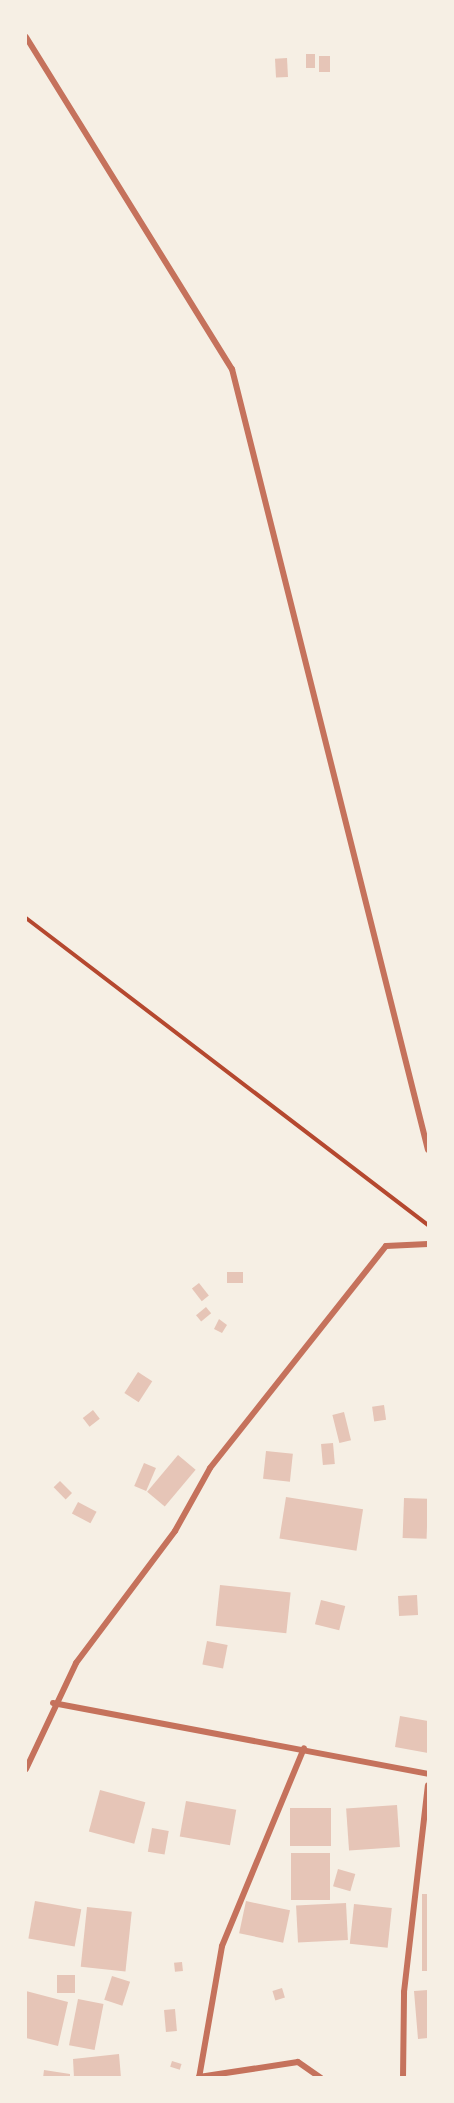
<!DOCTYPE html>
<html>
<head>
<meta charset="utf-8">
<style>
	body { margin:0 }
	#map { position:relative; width:454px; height:2103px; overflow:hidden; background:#f6efe4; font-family:"Golos Text",sans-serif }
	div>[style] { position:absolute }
	.building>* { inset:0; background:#e6c5b7; transform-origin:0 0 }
	.path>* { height:4px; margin:-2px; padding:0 2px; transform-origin:2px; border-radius:2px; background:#b5482f }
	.minor>* { height:6px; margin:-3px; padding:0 3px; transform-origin:3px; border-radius:3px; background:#c5725c }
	span { translate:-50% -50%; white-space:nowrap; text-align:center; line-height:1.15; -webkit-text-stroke:4.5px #f6efe4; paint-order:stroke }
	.frame { position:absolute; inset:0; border:27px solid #f6efe4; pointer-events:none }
</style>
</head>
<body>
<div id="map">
	<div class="building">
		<div style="left:306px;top:54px;width:9px;height:14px"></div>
		<div style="left:330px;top:56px;width:16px;height:11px;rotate:90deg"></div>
		<div style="left:287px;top:58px;width:19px;height:12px;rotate:87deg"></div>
		<div style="left:227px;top:1272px;width:16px;height:11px"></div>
		<div style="left:199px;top:1283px;width:16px;height:9px;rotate:52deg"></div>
		<div style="left:206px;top:1307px;width:8px;height:13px;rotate:50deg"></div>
		<div style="clip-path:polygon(219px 1319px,227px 1325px,222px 1333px,214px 1329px)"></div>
		<div style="left:138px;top:1372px;width:17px;height:25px;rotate:33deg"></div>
		<div style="left:384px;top:1405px;width:15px;height:12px;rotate:82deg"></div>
		<div style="left:93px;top:1410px;width:11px;height:13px;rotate:52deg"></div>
		<div style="left:344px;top:1412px;width:29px;height:12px;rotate:76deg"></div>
		<div style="left:333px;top:1443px;width:21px;height:12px;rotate:85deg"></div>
		<div style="left:266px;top:1451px;width:27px;height:28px;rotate:6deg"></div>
		<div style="left:178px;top:1455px;width:23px;height:48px;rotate:40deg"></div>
		<div style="left:144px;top:1463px;width:13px;height:25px;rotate:23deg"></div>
		<div style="left:60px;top:1481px;width:17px;height:9px;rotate:45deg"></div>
		<div style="left:286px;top:1497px;width:78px;height:42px;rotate:9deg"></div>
		<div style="left:404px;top:1498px;width:24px;height:40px;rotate:2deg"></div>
		<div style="left:78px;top:1502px;width:21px;height:13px;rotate:28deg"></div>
		<div style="left:220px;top:1585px;width:71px;height:41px;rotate:6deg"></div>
		<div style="left:417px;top:1595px;width:20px;height:19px;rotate:87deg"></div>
		<div style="left:321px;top:1600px;width:25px;height:25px;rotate:14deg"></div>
		<div style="left:207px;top:1641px;width:21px;height:24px;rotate:11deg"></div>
		<div style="clip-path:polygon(400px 1716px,428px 1721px,428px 1753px,395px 1747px)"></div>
		<div style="left:100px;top:1790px;width:47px;height:43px;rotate:15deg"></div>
		<div style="left:186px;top:1801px;width:51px;height:36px;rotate:10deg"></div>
		<div style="left:397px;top:1805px;width:42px;height:51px;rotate:86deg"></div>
		<div style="left:331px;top:1808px;width:38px;height:41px;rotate:90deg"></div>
		<div style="left:152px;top:1828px;width:17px;height:24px;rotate:10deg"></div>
		<div style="left:291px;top:1853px;width:39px;height:47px"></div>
		<div style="left:338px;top:1869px;width:18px;height:18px;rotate:16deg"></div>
		<div style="left:422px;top:1894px;width:6px;height:77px"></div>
		<div style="left:35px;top:1901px;width:47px;height:38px;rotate:10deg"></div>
		<div style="left:246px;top:1901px;width:45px;height:33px;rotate:12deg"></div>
		<div style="left:346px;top:1903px;width:37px;height:50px;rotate:87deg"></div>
		<div style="left:354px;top:1904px;width:38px;height:40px;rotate:6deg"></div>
		<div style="left:87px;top:1907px;width:45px;height:60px;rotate:6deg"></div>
		<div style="left:182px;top:1962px;width:9px;height:8px;rotate:84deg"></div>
		<div style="left:57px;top:1975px;width:18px;height:18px"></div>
		<div style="left:112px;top:1976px;width:19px;height:25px;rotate:18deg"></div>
		<div style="left:282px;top:1988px;width:10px;height:10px;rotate:73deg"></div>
		<div style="clip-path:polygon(428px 1990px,428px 2038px,418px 2039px,414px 1991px)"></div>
		<div style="clip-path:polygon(26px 1991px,68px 2002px,58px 2046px,26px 2038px)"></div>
		<div style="left:78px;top:1999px;width:26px;height:47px;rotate:11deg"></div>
		<div style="left:175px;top:2009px;width:22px;height:11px;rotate:85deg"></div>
		<div style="clip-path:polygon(119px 2054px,121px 2078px,74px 2078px,73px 2059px)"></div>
		<div style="left:172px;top:2061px;width:10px;height:6px;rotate:17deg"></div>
		<div style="clip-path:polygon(44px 2070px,70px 2074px,70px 2078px,43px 2078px)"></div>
	</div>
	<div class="path">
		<div style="left:26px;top:918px;width:506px;rotate:37.37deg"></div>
	</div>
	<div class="minor">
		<div style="left:26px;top:37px;width:391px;rotate:58.2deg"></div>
		<div style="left:232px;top:369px;width:805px;rotate:75.91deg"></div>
		<div style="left:53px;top:1703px;width:382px;rotate:10.7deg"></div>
		<div style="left:26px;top:1769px;width:117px;rotate:-64.7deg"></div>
		<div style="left:76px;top:1663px;width:165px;rotate:-53.1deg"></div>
		<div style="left:175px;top:1531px;width:72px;rotate:-60.9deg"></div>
		<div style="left:210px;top:1468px;width:283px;rotate:-51.6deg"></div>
		<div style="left:386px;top:1246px;width:42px;rotate:-2.7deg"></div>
		<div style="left:199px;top:2077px;width:100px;rotate:-8.6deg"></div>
		<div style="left:298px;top:2062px;width:28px;rotate:35deg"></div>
		<div style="left:199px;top:2078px;width:134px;rotate:-80.1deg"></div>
		<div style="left:222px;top:1946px;width:214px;rotate:-67.5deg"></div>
		<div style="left:403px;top:2078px;width:86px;rotate:-89.3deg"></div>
		<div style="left:404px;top:1992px;width:208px;rotate:-83.4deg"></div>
	</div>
	<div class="frame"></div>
</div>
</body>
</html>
